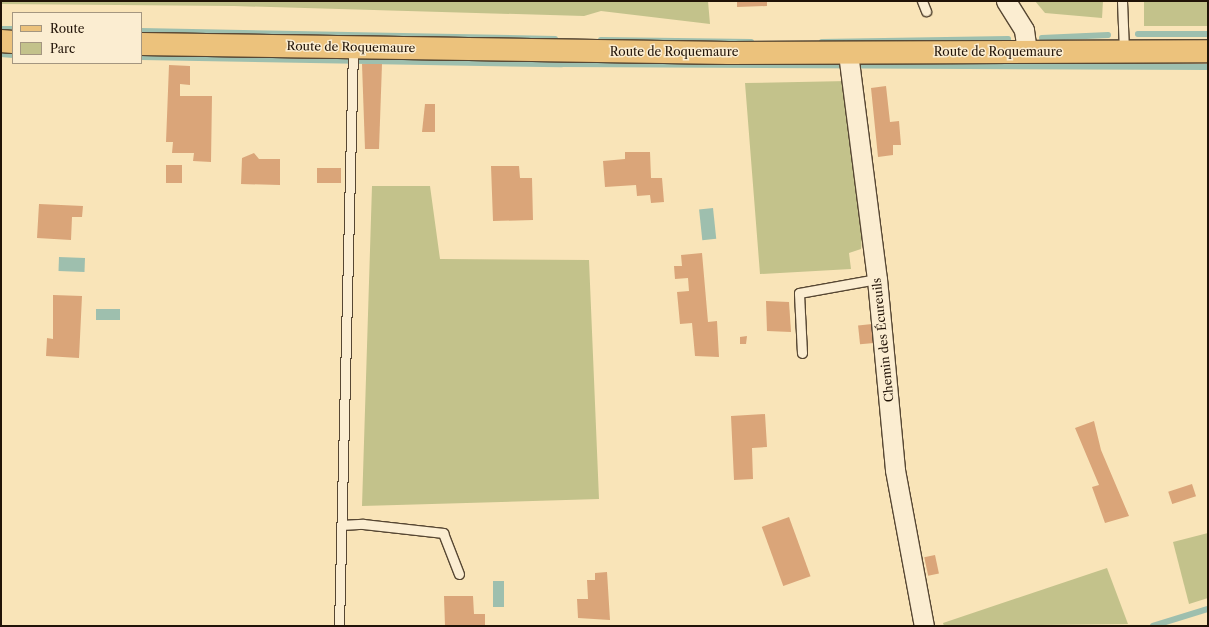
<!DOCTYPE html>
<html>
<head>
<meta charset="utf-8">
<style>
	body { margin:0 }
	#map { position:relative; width:1209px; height:627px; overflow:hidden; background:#f9e4b8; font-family:"Libre Caslon Text",serif }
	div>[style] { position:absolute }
	.green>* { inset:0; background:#c3c28b; transform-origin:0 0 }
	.water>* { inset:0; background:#9ebfae; transform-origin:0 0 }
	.stream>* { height:5.5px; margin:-2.75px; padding:0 2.75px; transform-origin:2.75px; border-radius:2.75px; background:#9ebfae }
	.building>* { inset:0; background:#daa579; transform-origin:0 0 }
	.roads { filter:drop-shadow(1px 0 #574733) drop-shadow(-1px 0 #574733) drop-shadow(0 1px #574733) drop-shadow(0 -1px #574733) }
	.service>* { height:9px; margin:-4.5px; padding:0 4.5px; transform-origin:4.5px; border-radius:4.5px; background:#fbedd1 }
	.minor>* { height:19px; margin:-9.5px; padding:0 9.5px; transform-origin:9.5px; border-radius:9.5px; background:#fbedd1 }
	.primary>* { height:22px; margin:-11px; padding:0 11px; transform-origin:11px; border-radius:11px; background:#ecc27c }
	span { translate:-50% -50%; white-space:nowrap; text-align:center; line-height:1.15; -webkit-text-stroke:3px #fbedd1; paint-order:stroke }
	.street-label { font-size:12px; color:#211307 }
	.frame { position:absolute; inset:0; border:2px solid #211307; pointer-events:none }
	.legend { position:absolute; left:12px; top:12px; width:130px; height:52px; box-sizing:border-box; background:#fbedd1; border:1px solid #a49680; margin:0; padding:5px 7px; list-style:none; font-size:12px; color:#211307 }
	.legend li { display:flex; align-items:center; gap:8px; height:20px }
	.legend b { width:20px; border:1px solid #a49680 }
</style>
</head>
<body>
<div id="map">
	<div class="green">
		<div style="clip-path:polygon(1px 1px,708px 1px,710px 24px,601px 11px,584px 16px,234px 6px,1px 4px)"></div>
		<div style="clip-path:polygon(1035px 1px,1103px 1px,1102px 18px,1045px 13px)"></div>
		<div style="left:1144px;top:1px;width:64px;height:25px"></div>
		<div style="clip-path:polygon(848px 81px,864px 210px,861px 249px,849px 253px,851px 269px,760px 274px,745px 83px)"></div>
		<div style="clip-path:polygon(372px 186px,430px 186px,440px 259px,589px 260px,599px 499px,362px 506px)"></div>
		<div style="clip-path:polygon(1208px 533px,1208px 598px,1189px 604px,1173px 542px)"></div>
		<div style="clip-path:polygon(1107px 568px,1128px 624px,944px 626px,943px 623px)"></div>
	</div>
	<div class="water">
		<div style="left:713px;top:208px;width:31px;height:14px;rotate:84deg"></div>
		<div style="left:59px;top:257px;width:26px;height:14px;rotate:2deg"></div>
		<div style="left:96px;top:309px;width:24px;height:11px"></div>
		<div style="left:493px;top:581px;width:11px;height:26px"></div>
	</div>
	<div class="stream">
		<div style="left:1px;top:29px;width:12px"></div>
		<div style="left:141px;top:31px;width:414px;rotate:1.1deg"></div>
		<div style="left:1138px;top:34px;width:70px"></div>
		<div style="left:1042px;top:38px;width:66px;rotate:-2.6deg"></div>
		<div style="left:601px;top:40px;width:150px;rotate:0.8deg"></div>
		<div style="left:822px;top:42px;width:186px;rotate:-0.9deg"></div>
		<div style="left:1px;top:54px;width:12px;rotate:5deg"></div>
		<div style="left:141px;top:57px;width:420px;rotate:1deg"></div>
		<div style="left:561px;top:64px;width:647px;rotate:0.27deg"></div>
		<div style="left:1153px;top:626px;width:58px;rotate:-17.2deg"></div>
	</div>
	<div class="building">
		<div style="clip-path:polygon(737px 1px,767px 1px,767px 6px,737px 7px)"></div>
		<div style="clip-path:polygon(362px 64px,382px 64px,379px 149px,365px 149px)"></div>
		<div style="clip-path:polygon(169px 65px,190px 66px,190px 85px,180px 84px,180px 96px,212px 96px,211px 162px,193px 161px,194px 153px,172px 153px,173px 142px,166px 142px)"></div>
		<div style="clip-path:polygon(886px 86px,890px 122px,899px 121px,901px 145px,893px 145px,893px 155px,878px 157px,871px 88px)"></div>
		<div style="clip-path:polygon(425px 104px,435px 104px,435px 132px,422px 132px)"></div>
		<div style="clip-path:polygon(625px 152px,650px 152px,651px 178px,662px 178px,664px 202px,651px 203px,650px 195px,637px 196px,636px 185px,605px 187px,603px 161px,625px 159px)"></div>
		<div style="clip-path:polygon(254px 153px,259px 159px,280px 159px,280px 185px,241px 184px,242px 158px)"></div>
		<div style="left:166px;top:165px;width:16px;height:18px"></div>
		<div style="clip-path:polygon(491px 166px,519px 166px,520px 178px,532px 178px,533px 220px,493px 221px)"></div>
		<div style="left:317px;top:168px;width:24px;height:15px"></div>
		<div style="clip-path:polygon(39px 204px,83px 206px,82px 217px,72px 217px,71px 240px,37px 238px)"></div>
		<div style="clip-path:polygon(702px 253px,708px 322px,717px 321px,719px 357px,695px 356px,692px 323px,680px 324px,677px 292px,689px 291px,688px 278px,675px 279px,674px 266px,682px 266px,681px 255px)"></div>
		<div style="clip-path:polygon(53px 295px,82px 296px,79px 358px,46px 356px,47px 338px,53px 339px)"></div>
		<div style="clip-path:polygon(766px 301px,789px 302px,791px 332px,767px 331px)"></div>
		<div style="left:872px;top:324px;width:19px;height:14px;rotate:84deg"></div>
		<div style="clip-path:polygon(747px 336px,746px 344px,740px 344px,740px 337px)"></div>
		<div style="clip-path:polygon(765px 414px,767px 447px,752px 448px,753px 479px,734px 480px,731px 416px)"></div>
		<div style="clip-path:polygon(1094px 421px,1101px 450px,1129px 516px,1105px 523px,1092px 487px,1099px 485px,1075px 428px)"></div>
		<div style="left:1192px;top:484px;width:13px;height:25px;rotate:72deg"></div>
		<div style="left:789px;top:517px;width:63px;height:29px;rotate:70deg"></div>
		<div style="left:935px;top:555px;width:19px;height:11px;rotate:78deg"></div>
		<div style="clip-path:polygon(607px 572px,610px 620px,578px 618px,577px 599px,588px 599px,587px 580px,595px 580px,595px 573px)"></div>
		<div style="clip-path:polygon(444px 596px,473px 596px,474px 614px,485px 614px,485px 626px,445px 626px)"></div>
	</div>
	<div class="roads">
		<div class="service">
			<div style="left:922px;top:1px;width:11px;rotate:68deg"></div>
			<div style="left:1122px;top:1px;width:50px;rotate:87.7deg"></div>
			<div style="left:802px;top:353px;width:60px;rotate:-92.9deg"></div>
			<div style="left:799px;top:293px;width:79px;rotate:-10.2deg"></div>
			<div style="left:341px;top:525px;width:22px;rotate:-3deg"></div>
			<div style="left:363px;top:524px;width:81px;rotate:6.4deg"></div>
			<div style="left:443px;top:533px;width:44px;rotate:68.7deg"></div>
			<div style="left:339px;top:626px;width:579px;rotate:-88.61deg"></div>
		</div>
		<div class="minor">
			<div style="left:1006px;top:1px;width:34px;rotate:58deg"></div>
			<div style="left:1024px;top:30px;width:22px;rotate:82deg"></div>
			<div style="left:848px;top:53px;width:228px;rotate:82.7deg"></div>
			<div style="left:877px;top:279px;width:192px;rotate:84.6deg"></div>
			<div style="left:895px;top:470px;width:159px;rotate:79.5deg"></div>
		</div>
		<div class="primary">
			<div style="left:1px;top:41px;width:12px;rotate:5deg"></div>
			<div style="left:141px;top:44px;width:588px;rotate:0.88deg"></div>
			<div style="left:729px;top:53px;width:479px;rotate:-0.2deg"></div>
		</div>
	</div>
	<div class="street-label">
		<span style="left:351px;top:47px;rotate:1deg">Route de Roquemaure</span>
		<span style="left:674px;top:52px">Route de Roquemaure</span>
		<span style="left:998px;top:52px">Route de Roquemaure</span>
		<span style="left:883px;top:340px;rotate:-96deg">Chemin des Écureuils</span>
	</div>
	<div class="frame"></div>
	<ul class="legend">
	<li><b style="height:5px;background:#ecc27c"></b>Route</li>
	<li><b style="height:11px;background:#c3c28b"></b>Parc</li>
	</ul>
</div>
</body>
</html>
